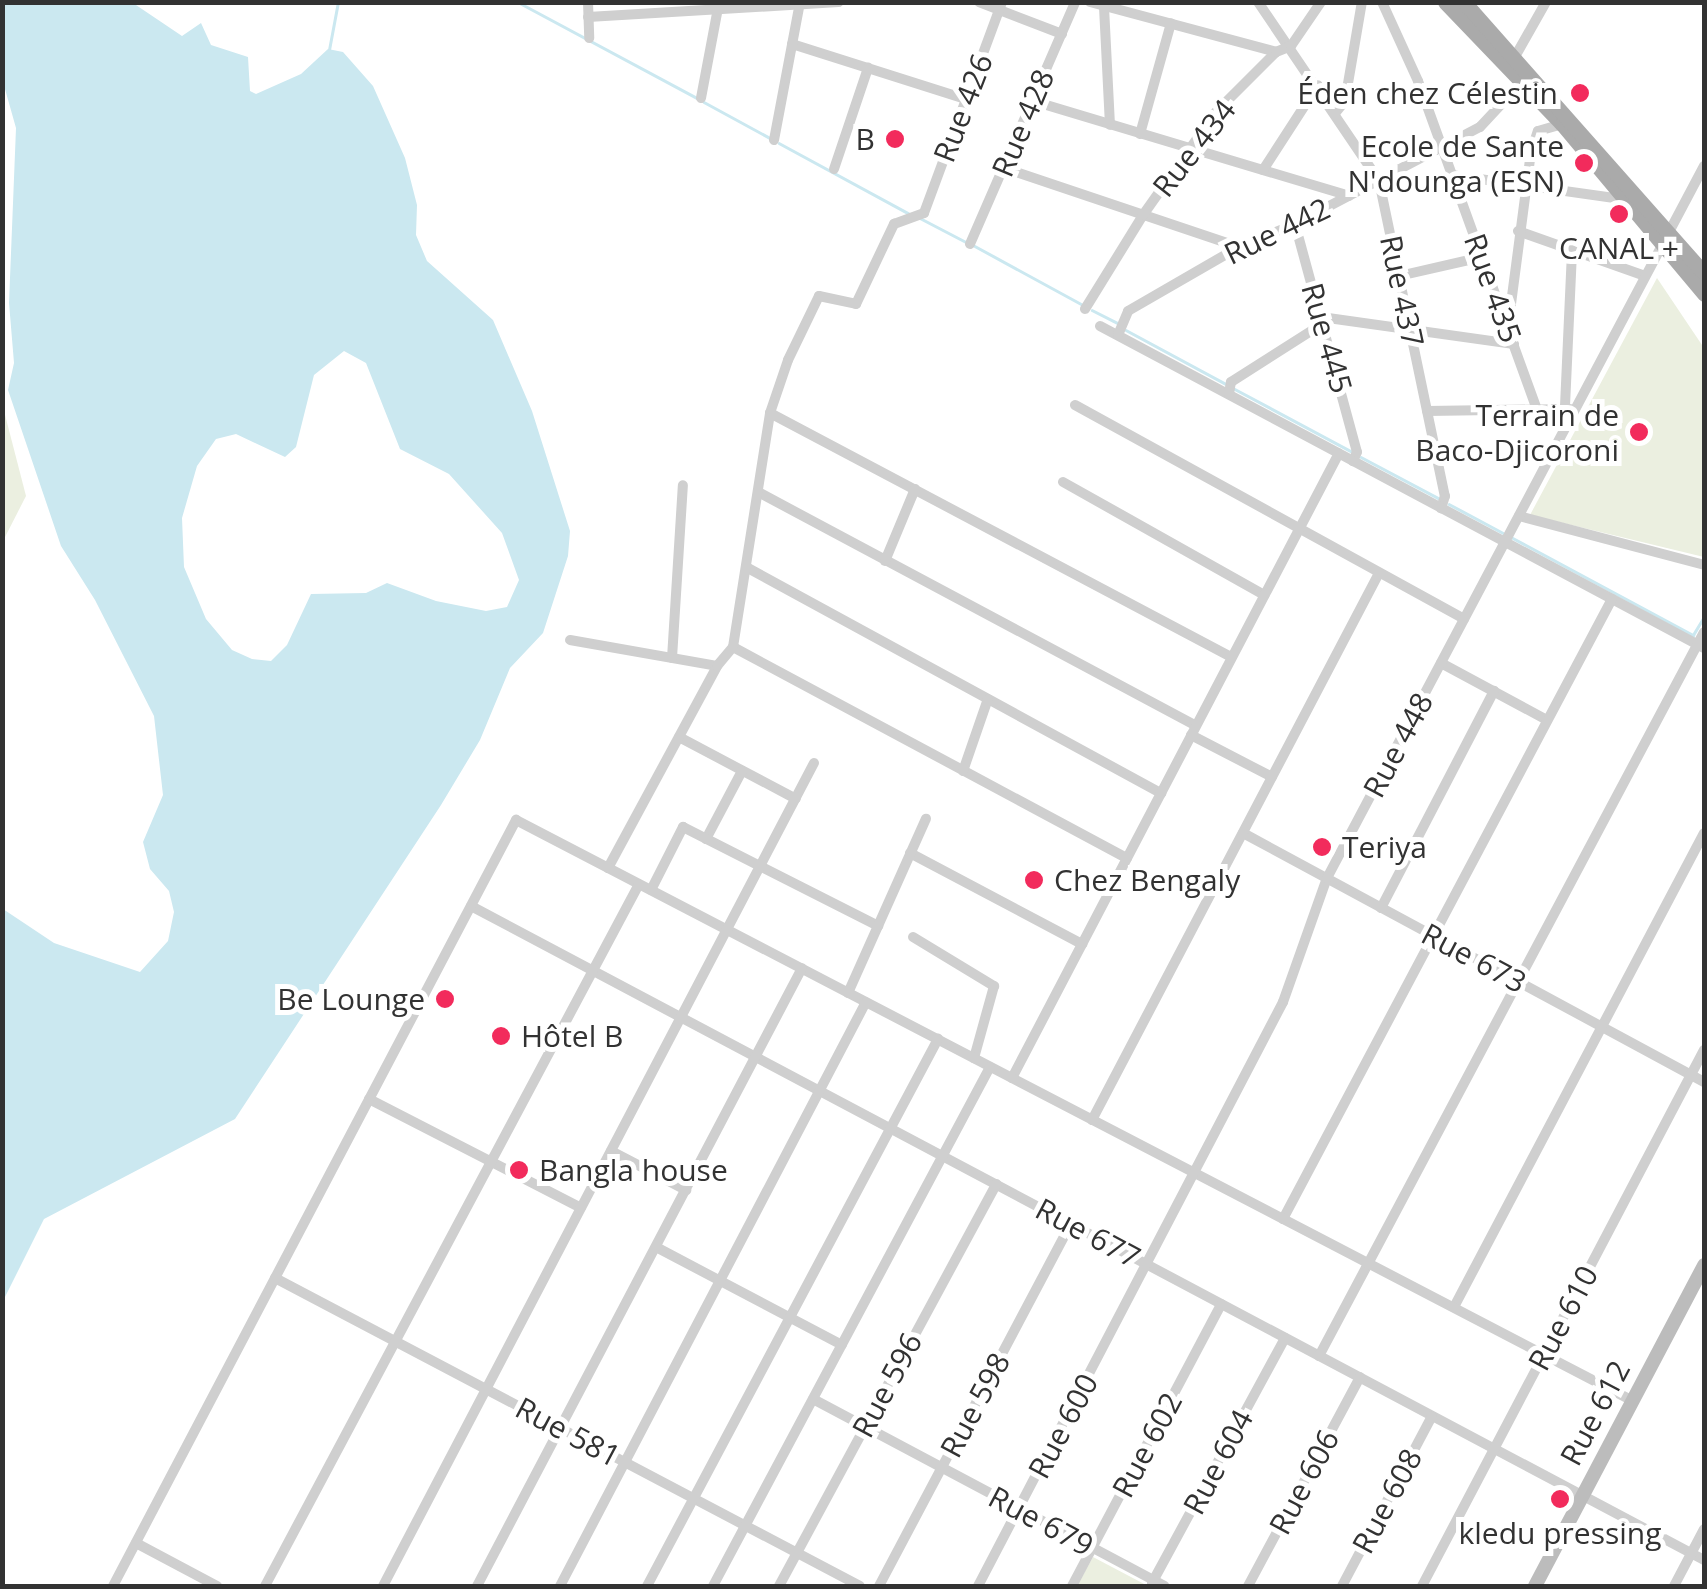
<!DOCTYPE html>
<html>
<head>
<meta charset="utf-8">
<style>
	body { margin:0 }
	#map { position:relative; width:1707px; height:1589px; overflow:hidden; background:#fff; font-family:"Open Sans",sans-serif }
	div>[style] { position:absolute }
	.green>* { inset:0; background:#ebefe0 }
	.water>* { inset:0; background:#cbe8f0 }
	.stream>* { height:2.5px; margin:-1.25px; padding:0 1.25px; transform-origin:1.25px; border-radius:1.25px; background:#cbe8f0 }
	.street>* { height:10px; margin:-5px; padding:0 5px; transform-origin:5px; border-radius:5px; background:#cfcfcf }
	.secondary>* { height:14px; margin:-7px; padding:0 7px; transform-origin:7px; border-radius:7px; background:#bcbcbc }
	.primary>* { height:15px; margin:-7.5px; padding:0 7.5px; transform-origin:7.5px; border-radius:7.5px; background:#aaa }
	.dots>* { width:28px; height:28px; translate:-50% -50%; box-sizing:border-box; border:5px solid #fff; border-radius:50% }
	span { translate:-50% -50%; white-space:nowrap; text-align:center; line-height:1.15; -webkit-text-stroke:10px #fff; paint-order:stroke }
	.poi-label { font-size:30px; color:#323232 }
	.right { translate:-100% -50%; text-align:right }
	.left { translate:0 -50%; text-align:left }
	.street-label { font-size:30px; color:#323232 }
	.frame { position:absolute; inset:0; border:5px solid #323232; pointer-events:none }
</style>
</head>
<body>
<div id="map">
	<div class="green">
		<div style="clip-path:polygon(1657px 278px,1704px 348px,1704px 557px,1530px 515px)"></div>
		<div style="clip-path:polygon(3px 407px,26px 496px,3px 541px)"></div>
		<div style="clip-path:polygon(1093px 1557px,1148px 1586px,1077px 1586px)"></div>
	</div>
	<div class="water">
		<div style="clip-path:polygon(evenodd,3px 2px,133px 3px,182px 36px,201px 23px,211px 45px,248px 57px,250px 91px,256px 94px,301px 74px,328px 49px,343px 52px,373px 86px,405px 158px,417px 205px,416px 235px,427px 261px,493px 320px,532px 411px,570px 531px,568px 556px,543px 633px,510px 668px,480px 740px,441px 805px,235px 1119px,44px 1219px,3px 1301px,3px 909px,54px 943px,140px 972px,168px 941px,174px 912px,169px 891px,150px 869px,143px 842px,163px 795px,154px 716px,95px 600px,61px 546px,8px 390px,14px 363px,9px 303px,16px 128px,3px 82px,3px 2px,344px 351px,366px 363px,400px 449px,449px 474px,502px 533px,519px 580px,507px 607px,486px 611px,436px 601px,387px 583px,366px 593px,311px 594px,287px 645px,271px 661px,252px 659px,232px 650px,206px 619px,184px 567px,182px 518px,197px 466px,216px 439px,236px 434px,285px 457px,296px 447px,314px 375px,344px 351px)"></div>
	</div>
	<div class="stream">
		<div style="left:518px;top:2px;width:203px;rotate:28.2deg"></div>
		<div style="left:329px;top:50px;width:49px;rotate:-79.4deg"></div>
		<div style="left:704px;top:102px;width:77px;rotate:28.6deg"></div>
		<div style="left:779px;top:143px;width:147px;rotate:28.5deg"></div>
		<div style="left:920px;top:218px;width:52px;rotate:27.6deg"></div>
		<div style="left:973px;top:245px;width:128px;rotate:28.6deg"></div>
		<div style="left:1092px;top:310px;width:28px;rotate:27deg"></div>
		<div style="left:1126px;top:330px;width:114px;rotate:28.4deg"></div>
		<div style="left:1233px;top:388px;width:137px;rotate:28.2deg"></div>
		<div style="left:1361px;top:457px;width:92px;rotate:28deg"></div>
		<div style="left:1449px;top:504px;width:61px;rotate:28.2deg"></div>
		<div style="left:1511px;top:537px;width:207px;rotate:28.3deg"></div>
		<div style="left:1693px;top:635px;width:21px;rotate:-59deg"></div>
	</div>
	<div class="street">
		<div style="left:588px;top:2px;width:36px;rotate:88deg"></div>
		<div style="left:979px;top:2px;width:89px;rotate:21.1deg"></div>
		<div style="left:1090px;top:2px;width:193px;rotate:15deg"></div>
		<div style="left:1258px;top:2px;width:216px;rotate:55.9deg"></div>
		<div style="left:1379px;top:181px;width:322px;rotate:78.2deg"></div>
		<div style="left:1445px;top:496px;width:13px;rotate:108deg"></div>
		<div style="left:1382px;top:2px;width:87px;rotate:65.5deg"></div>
		<div style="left:1418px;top:81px;width:347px;rotate:70.1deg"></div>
		<div style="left:1104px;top:7px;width:118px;rotate:87.1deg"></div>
		<div style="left:588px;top:17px;width:251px;rotate:-3.4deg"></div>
		<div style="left:792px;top:44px;width:182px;rotate:17.6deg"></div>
		<div style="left:1512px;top:62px;width:69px;rotate:-60.5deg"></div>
		<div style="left:701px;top:98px;width:97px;rotate:-79.3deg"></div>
		<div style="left:1033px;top:101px;width:330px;rotate:16.7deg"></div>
		<div style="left:1336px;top:112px;width:14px;rotate:-51deg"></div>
		<div style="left:1345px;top:101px;width:100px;rotate:-80.3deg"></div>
		<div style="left:1140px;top:134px;width:115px;rotate:-74.4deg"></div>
		<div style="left:774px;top:140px;width:139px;rotate:-79.3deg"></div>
		<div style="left:1004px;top:168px;width:248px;rotate:18.6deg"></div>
		<div style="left:834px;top:169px;width:107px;rotate:-71.4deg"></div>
		<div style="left:1263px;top:170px;width:101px;rotate:-57.1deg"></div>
		<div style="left:1451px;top:175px;width:172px;rotate:8deg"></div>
		<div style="left:1295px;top:224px;width:236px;rotate:74.8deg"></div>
		<div style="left:1357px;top:452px;width:10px;rotate:114deg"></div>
		<div style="left:1518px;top:231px;width:135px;rotate:19.5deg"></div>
		<div style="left:970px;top:244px;width:264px;rotate:-66.5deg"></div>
		<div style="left:1399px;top:276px;width:85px;rotate:-12.9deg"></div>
		<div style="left:1085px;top:309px;width:110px;rotate:-58.3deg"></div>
		<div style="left:1143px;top:215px;width:126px;rotate:-54.7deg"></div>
		<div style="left:1216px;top:112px;width:85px;rotate:-45deg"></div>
		<div style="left:1276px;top:52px;width:16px;rotate:-22deg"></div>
		<div style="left:1291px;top:46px;width:53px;rotate:-55.7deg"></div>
		<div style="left:1321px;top:317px;width:195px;rotate:8deg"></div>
		<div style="left:1509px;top:319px;width:168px;rotate:-82.5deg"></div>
		<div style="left:1531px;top:152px;width:22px;rotate:-72deg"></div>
		<div style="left:1538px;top:131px;width:25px;rotate:-16deg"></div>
		<div style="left:1100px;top:326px;width:684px;rotate:28.06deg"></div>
		<div style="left:1118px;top:335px;width:26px;rotate:-67deg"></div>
		<div style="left:1128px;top:311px;width:128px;rotate:-30deg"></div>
		<div style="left:1239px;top:247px;width:61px;rotate:-22.3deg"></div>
		<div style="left:1295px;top:224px;width:209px;rotate:-27.7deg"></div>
		<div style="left:1480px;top:127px;width:60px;rotate:-47deg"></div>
		<div style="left:1229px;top:394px;width:12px;rotate:-81deg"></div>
		<div style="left:1231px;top:382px;width:104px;rotate:-32.5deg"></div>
		<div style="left:1075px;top:405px;width:444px;rotate:28.8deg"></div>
		<div style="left:1565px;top:406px;width:156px;rotate:-87.4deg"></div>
		<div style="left:1427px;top:411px;width:143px;rotate:-0.8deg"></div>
		<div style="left:770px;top:413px;width:522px;rotate:27.89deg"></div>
		<div style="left:1063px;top:482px;width:231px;rotate:29.3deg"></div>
		<div style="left:760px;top:493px;width:494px;rotate:28.1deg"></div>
		<div style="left:1519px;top:516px;width:191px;rotate:14.8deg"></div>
		<div style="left:885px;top:561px;width:78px;rotate:-67.4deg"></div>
		<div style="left:746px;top:567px;width:473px;rotate:28.6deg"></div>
		<div style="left:570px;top:640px;width:149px;rotate:10deg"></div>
		<div style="left:733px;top:647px;width:447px;rotate:28.2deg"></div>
		<div style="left:672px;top:658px;width:173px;rotate:-86.4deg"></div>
		<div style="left:1441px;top:663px;width:120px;rotate:28.3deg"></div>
		<div style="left:1191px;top:735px;width:91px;rotate:27.4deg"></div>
		<div style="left:679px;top:737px;width:132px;rotate:27.9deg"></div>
		<div style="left:963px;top:771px;width:76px;rotate:-70.9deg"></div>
		<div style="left:1243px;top:833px;width:524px;rotate:28.37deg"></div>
		<div style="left:706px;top:839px;width:77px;rotate:-62.1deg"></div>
		<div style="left:910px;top:853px;width:195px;rotate:27.9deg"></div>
		<div style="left:608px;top:868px;width:230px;rotate:-61.6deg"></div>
		<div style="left:717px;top:666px;width:25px;rotate:-50deg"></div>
		<div style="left:733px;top:647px;width:237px;rotate:-81deg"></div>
		<div style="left:770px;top:413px;width:56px;rotate:-71.2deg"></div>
		<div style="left:788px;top:360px;width:71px;rotate:-64.2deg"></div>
		<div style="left:819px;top:296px;width:38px;rotate:12deg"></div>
		<div style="left:856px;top:304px;width:89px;rotate:-64.6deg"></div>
		<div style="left:894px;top:224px;width:32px;rotate:-20deg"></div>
		<div style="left:924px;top:213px;width:225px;rotate:-69.7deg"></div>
		<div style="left:651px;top:890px;width:71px;rotate:-63.1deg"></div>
		<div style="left:683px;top:827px;width:219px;rotate:26.9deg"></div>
		<div style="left:471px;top:906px;width:1396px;rotate:27.94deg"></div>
		<div style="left:1381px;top:908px;width:245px;rotate:-62.5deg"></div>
		<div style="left:913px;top:937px;width:95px;rotate:31.2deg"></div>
		<div style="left:994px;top:986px;width:75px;rotate:105.5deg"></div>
		<div style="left:848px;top:993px;width:191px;rotate:-65.9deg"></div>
		<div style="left:1012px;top:1078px;width:705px;rotate:-62.38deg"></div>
		<div style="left:369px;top:1099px;width:238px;rotate:27.2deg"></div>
		<div style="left:1092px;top:1120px;width:618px;rotate:-62.31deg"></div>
		<div style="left:611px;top:1151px;width:85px;rotate:27.5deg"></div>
		<div style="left:1283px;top:1219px;width:702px;rotate:-62.05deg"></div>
		<div style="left:656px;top:1247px;width:210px;rotate:27.8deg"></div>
		<div style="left:275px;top:1278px;width:661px;rotate:27.77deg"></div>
		<div style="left:1454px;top:1307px;width:536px;rotate:-62.19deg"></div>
		<div style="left:1319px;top:1356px;width:820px;rotate:-62deg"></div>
		<div style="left:813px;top:1399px;width:398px;rotate:28deg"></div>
		<div style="left:136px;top:1543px;width:92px;rotate:28deg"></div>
		<div style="left:1152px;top:1583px;width:279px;rotate:-61.5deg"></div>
		<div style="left:113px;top:1586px;width:866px;rotate:-62.25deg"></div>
		<div style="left:516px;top:820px;width:1259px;rotate:27.48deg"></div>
		<div style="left:265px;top:1586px;width:795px;rotate:-61.95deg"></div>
		<div style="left:383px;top:1586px;width:929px;rotate:-62.36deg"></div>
		<div style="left:477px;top:1586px;width:698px;rotate:-62.26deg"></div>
		<div style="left:560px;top:1586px;width:659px;rotate:-62.35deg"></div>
		<div style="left:647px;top:1586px;width:620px;rotate:-61.99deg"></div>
		<div style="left:713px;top:1586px;width:588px;rotate:-61.91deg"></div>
		<div style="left:779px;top:1586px;width:457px;rotate:-61.6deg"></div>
		<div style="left:879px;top:1586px;width:410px;rotate:-62.1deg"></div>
		<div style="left:978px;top:1586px;width:659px;rotate:-62.42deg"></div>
		<div style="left:1283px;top:1002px;width:132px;rotate:-70.5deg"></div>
		<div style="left:1327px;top:878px;width:806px;rotate:-62.1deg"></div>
		<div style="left:1072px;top:1586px;width:319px;rotate:-62.1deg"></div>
		<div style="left:1248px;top:1586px;width:237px;rotate:-61.8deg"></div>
		<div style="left:1342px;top:1586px;width:192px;rotate:-62.1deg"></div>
		<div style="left:1422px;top:1586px;width:606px;rotate:-62.25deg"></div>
		<div style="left:1674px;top:1586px;width:64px;rotate:-62.2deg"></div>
	</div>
	<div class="secondary">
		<div style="left:1535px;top:1586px;width:363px;rotate:-62.2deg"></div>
	</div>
	<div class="primary">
		<div style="left:1445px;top:2px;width:169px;rotate:46.2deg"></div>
		<div style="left:1562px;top:124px;width:222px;rotate:50.1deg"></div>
		<div style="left:1464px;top:2px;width:362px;rotate:48.5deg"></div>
	</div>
	<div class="dots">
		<div style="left:1580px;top:93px;background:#f22b5c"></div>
		<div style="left:895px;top:139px;background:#f22b5c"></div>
		<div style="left:1584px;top:163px;background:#f22b5c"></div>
		<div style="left:1619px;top:214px;background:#f22b5c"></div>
		<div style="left:1639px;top:432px;background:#f22b5c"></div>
		<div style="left:1322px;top:847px;background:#f22b5c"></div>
		<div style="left:1034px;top:880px;background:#f22b5c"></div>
		<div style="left:445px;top:999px;background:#f22b5c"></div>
		<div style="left:501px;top:1036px;background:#f22b5c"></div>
		<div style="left:519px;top:1170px;background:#f22b5c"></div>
		<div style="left:1560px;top:1499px;background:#f22b5c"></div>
	</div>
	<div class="poi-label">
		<span class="right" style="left:1558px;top:93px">Éden chez Célestin</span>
		<span class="right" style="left:875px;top:139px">B</span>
		<span class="right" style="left:1564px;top:163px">Ecole de Sante<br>N'dounga (ESN)</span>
		<span style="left:1619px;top:248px">CANAL +</span>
		<span class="right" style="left:1619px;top:432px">Terrain de<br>Baco-Djicoroni</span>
		<span class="left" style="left:1342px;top:847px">Teriya</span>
		<span class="left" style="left:1054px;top:880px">Chez Bengaly</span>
		<span class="right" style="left:425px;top:999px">Be Lounge</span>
		<span class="left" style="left:521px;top:1036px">Hôtel B</span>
		<span class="left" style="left:539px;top:1170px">Bangla house</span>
		<span style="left:1560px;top:1533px">kledu pressing</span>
	</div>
	<div class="street-label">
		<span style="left:963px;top:108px;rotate:-69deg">Rue 426</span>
		<span style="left:1023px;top:123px;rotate:-67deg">Rue 428</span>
		<span style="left:1194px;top:148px;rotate:-52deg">Rue 434</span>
		<span style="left:1277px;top:231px;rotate:-26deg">Rue 442</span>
		<span style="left:1493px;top:288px;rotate:70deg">Rue 435</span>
		<span style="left:1402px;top:291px;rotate:78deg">Rue 437</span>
		<span style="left:1327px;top:338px;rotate:74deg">Rue 445</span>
		<span style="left:1398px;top:745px;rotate:-62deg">Rue 448</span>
		<span style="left:1474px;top:958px;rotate:28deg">Rue 673</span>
		<span style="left:1088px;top:1233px;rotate:28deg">Rue 677</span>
		<span style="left:1563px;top:1318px;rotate:-62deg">Rue 610</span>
		<span style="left:887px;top:1385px;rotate:-62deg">Rue 596</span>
		<span style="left:975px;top:1405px;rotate:-62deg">Rue 598</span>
		<span style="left:1595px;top:1413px;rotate:-62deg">Rue 612</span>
		<span style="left:1063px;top:1426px;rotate:-62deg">Rue 600</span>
		<span style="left:568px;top:1432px;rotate:28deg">Rue 581</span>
		<span style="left:1147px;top:1445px;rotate:-62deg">Rue 602</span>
		<span style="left:1218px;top:1462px;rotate:-62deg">Rue 604</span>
		<span style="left:1304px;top:1482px;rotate:-62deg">Rue 606</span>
		<span style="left:1387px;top:1501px;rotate:-62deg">Rue 608</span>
		<span style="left:1041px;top:1521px;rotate:28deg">Rue 679</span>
	</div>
	<div class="frame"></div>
</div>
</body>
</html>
